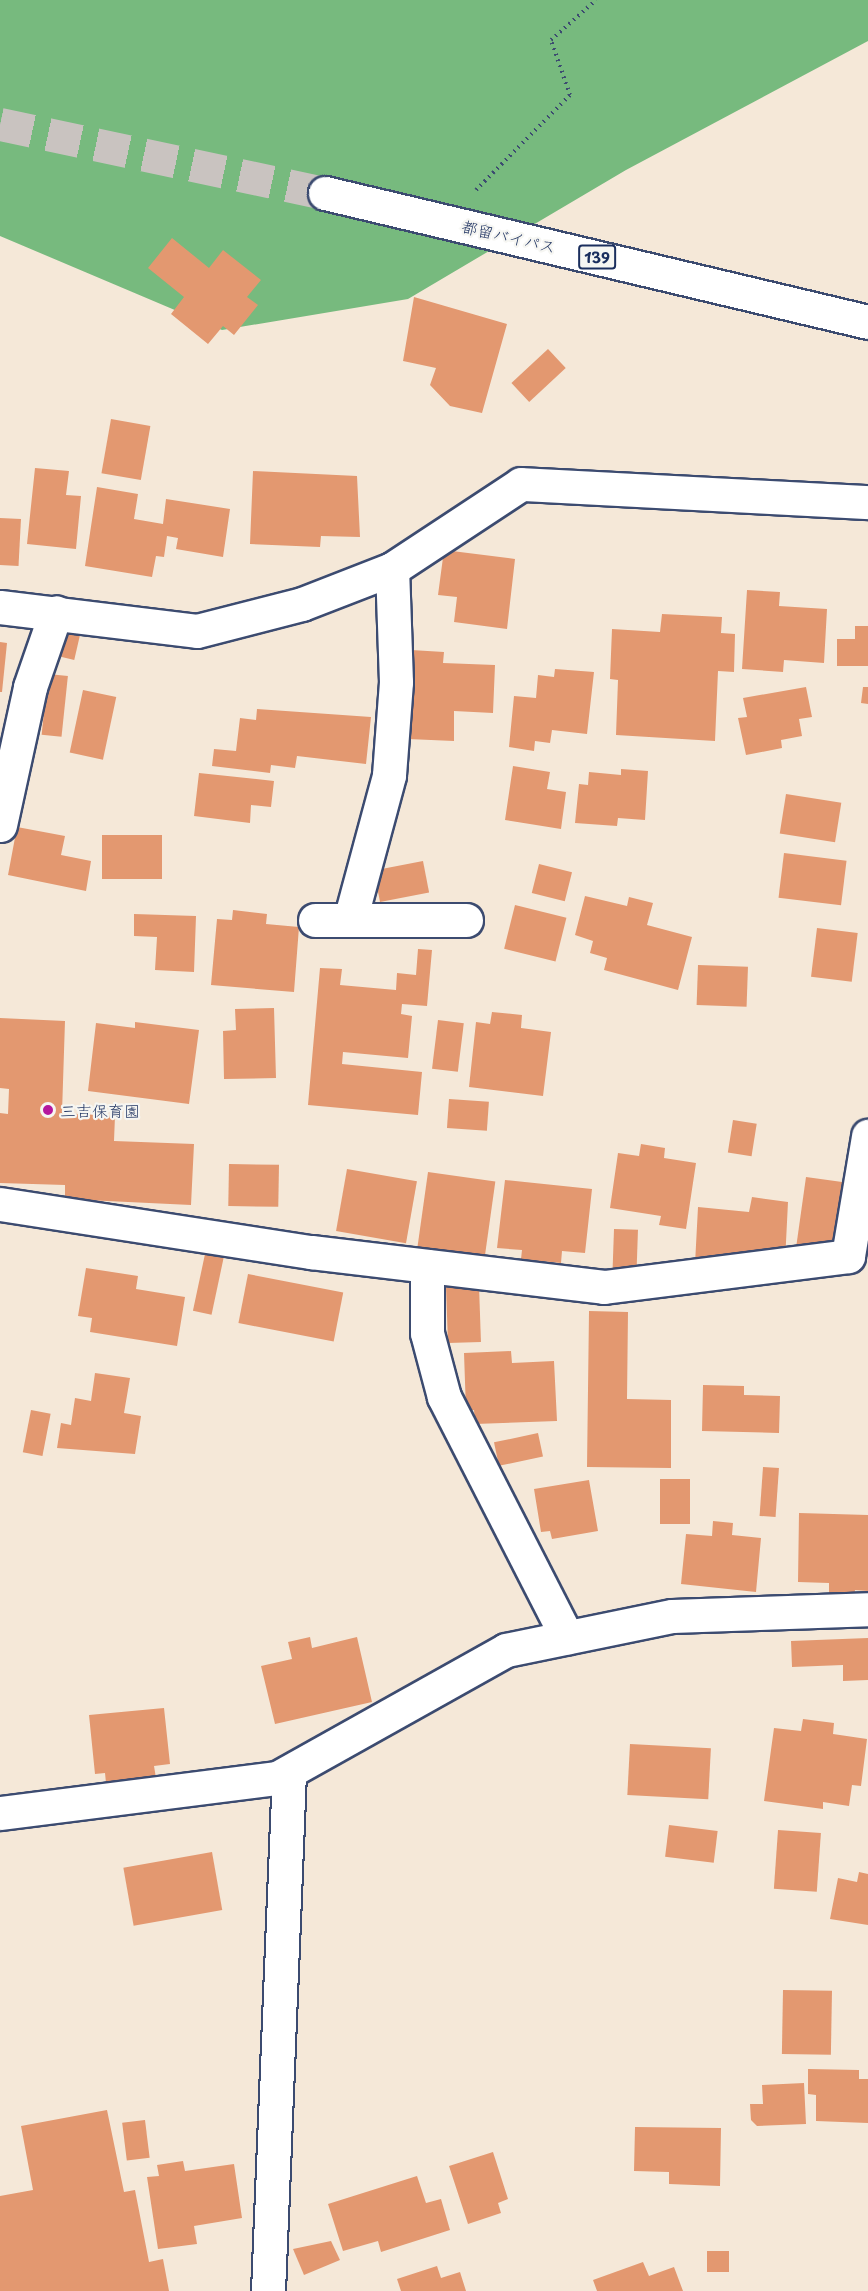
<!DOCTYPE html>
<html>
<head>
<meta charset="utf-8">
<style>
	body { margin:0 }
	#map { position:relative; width:868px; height:2291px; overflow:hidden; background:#f5e8d8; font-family:"Playpen Sans","Klee One",sans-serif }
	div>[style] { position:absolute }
	.forest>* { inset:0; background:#77ba7e }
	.building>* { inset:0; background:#e39870; transform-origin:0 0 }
	.trunk-tunnel>* { height:33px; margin-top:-16.5px; transform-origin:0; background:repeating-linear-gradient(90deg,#c9c3c0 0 33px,transparent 0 49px) }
	.path>* { height:4px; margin-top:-2px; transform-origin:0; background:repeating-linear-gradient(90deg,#3c4b70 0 1.5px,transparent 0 6px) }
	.roads { filter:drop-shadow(2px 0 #3c4b70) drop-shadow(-2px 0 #3c4b70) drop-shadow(0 2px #3c4b70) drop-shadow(0 -2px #3c4b70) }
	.minor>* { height:33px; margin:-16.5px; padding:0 16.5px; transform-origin:16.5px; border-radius:16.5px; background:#fff }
	.trunk>* { height:33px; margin:-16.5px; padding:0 16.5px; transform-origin:16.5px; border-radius:16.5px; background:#fff }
	.dots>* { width:16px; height:16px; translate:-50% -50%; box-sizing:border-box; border:3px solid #f6f6f2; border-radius:50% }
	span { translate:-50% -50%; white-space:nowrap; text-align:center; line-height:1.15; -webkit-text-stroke:4.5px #f6f6f2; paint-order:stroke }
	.shield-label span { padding:2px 4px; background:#f6f6f2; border:2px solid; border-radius:4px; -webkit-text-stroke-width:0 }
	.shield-label { font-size:15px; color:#1b2f5e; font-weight:700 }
	.street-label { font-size:16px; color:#1b2f5e }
	.poi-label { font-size:16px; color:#1b2f5e }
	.left { translate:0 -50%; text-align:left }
</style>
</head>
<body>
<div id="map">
	<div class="forest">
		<div style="clip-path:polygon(0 0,868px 0,868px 41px,626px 170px,408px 299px,222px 330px,0 236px)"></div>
	</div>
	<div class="building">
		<div style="clip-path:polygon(172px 238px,209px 268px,223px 250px,261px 280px,247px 297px,258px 305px,234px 335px,223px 326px,208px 344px,171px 314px,184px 297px,148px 268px)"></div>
		<div style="clip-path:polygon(414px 297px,507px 324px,482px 413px,450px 406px,430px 385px,436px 368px,403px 361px)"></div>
		<div style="left:548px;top:349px;width:26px;height:50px;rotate:47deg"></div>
		<div style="left:111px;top:419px;width:40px;height:55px;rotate:10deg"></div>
		<div style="clip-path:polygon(35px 468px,69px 471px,66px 495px,81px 496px,76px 549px,27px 544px)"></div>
		<div style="clip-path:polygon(253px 471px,357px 476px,360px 537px,321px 536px,320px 547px,250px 544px)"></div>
		<div style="clip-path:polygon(97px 487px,138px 494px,134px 519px,163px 524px,166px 499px,230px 509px,223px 557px,176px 549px,178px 538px,167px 536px,164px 557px,156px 556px,152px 577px,85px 566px)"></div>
		<div style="left:0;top:518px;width:21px;height:47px;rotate:3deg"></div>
		<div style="clip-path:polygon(444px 550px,515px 559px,507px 629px,454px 622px,457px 597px,438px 595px)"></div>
		<div style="clip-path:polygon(747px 590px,780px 592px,779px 606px,827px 609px,824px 663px,784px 660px,783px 672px,742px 669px)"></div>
		<div style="clip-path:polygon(662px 614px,722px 617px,721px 633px,735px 634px,734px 672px,718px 671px,715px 741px,616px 735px,618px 680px,610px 679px,612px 629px,660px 632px)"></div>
		<div style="left:66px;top:620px;width:17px;height:37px;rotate:13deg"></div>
		<div style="clip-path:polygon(855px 626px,868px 626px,868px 666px,837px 666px,837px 639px,855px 639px)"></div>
		<div style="clip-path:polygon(0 642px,7px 643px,2px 692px,0 692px)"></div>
		<div style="clip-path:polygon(411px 650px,444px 652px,443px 663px,495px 665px,493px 713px,454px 711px,454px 741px,408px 739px)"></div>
		<div style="clip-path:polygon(555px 669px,594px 672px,587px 734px,552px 730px,550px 743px,535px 741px,534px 751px,509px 747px,514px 696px,536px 698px,538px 675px,554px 677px)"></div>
		<div style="left:48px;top:674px;width:20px;height:61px;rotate:6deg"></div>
		<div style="clip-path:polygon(806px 687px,812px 717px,799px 719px,802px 736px,781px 740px,782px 748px,746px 755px,738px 718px,747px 717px,743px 698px)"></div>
		<div style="clip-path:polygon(863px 687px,868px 687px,868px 704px,861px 703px)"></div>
		<div style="left:83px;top:690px;width:34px;height:64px;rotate:12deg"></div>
		<div style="clip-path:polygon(257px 709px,371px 717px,366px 764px,297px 756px,295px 768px,271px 765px,270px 773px,212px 766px,214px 749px,236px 751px,240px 718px,256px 720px)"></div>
		<div style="clip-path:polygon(513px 766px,550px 772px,547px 789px,566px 792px,561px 829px,505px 820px)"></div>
		<div style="clip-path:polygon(621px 769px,648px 771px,645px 820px,618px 818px,617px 826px,575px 823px,579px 784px,588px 785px,589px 772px,621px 775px)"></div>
		<div style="clip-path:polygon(199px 773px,274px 781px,271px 807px,251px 805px,250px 823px,194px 816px)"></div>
		<div style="left:786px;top:794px;width:56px;height:40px;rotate:9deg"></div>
		<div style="clip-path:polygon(17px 827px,65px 836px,61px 855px,91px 861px,86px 891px,8px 875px)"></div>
		<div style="left:102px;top:835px;width:60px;height:44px"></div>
		<div style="left:784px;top:853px;width:63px;height:45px;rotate:7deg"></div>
		<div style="left:423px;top:861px;width:32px;height:50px;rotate:79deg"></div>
		<div style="left:539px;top:864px;width:34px;height:30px;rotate:14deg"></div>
		<div style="clip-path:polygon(585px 896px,627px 906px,629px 897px,653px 903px,647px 925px,692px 937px,678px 990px,604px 970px,607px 958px,590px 953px,593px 941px,575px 935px)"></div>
		<div style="left:515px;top:905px;width:53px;height:45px;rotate:14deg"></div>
		<div style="clip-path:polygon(233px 910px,267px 914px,266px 924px,299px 927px,294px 992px,211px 985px,217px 919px,232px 920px)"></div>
		<div style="clip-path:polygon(134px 914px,196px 916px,194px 972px,155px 970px,157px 937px,134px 936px)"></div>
		<div style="left:817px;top:928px;width:41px;height:49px;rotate:7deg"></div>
		<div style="clip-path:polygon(418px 949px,432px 950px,427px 1006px,402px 1004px,401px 1014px,412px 1016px,408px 1058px,343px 1052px,342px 1064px,422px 1072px,418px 1115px,308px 1105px,320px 968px,342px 969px,340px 985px,396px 990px,397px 973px,416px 975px)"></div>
		<div style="left:698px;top:965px;width:50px;height:40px;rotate:2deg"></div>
		<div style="clip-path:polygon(274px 1008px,276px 1078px,224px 1079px,223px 1031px,236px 1030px,235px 1009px)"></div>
		<div style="clip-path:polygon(492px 1012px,522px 1015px,521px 1028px,551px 1032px,543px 1096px,469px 1087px,476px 1022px,490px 1024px)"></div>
		<div style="clip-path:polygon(0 1018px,65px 1021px,62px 1113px,115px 1116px,114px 1141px,194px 1144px,191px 1205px,65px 1199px,65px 1185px,0 1183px,0 1113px,8px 1114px,9px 1089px,0 1088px)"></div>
		<div style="left:438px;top:1020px;width:26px;height:49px;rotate:7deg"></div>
		<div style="clip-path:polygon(135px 1022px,199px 1030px,189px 1104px,88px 1091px,96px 1023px,135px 1028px)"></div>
		<div style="left:449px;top:1099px;width:40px;height:29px;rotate:4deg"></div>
		<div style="left:733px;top:1120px;width:24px;height:33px;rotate:9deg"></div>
		<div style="clip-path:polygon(641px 1144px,665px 1148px,664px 1158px,696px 1163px,686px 1229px,659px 1225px,661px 1216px,610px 1208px,618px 1153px,639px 1156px)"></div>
		<div style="left:229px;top:1164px;width:50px;height:42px;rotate:1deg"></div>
		<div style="left:347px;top:1169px;width:71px;height:63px;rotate:10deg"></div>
		<div style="left:428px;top:1172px;width:68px;height:79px;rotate:8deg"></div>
		<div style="left:806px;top:1177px;width:42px;height:70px;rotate:8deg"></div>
		<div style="clip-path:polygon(505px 1180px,592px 1189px,585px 1253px,562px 1251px,561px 1263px,521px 1259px,522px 1250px,497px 1248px)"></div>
		<div style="clip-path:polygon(752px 1197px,788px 1202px,785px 1262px,695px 1264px,698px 1207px,749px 1212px)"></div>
		<div style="left:614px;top:1229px;width:24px;height:42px;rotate:2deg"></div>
		<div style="left:205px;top:1254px;width:19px;height:58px;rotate:12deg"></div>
		<div style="clip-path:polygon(86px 1268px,138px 1276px,136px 1289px,185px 1297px,177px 1346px,90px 1332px,92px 1318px,78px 1316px)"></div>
		<div style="left:248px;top:1274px;width:97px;height:50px;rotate:11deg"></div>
		<div style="left:479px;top:1286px;width:56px;height:33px;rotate:88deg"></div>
		<div style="clip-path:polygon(589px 1311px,628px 1312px,627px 1399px,671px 1400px,671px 1468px,587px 1467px)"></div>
		<div style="clip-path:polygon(511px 1351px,512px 1363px,554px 1361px,557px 1421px,475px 1424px,474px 1410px,466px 1411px,464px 1353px)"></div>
		<div style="clip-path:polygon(95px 1373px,130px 1378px,124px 1413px,141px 1416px,135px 1454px,57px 1448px,61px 1423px,71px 1425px,75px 1398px,91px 1401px)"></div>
		<div style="clip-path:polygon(703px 1385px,744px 1386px,744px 1395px,780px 1396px,779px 1433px,702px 1431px)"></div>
		<div style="left:31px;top:1410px;width:20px;height:43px;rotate:11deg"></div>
		<div style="left:538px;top:1433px;width:24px;height:45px;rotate:78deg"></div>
		<div style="left:763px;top:1467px;width:16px;height:49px;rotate:4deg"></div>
		<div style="left:660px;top:1479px;width:30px;height:45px"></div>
		<div style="clip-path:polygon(589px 1480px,598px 1531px,552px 1539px,550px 1531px,541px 1532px,534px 1489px)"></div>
		<div style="clip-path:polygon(799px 1513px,868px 1515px,868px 1591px,855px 1590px,854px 1598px,829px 1598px,829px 1583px,798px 1582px)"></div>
		<div style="clip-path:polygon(713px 1521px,733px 1523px,732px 1535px,761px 1538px,756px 1592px,681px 1584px,686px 1534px,712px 1536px)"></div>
		<div style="clip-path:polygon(310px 1637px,312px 1648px,357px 1637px,372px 1702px,275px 1724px,261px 1666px,292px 1659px,288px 1642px)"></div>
		<div style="clip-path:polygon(868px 1638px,868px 1680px,843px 1681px,843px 1665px,792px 1667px,791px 1641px)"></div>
		<div style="clip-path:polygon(164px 1708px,170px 1764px,154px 1766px,156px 1778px,106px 1783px,105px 1773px,95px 1774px,89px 1715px)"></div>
		<div style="clip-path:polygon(803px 1719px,834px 1723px,833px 1734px,867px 1739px,861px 1786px,852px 1785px,849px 1806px,823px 1802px,823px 1809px,764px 1801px,774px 1728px,801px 1731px)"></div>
		<div style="left:630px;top:1744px;width:81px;height:51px;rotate:3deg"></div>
		<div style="left:669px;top:1825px;width:49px;height:32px;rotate:7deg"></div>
		<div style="left:778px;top:1830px;width:43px;height:59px;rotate:4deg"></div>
		<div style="left:212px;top:1852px;width:59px;height:90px;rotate:80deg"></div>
		<div style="clip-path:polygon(859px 1872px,868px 1874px,868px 1925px,830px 1919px,838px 1878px,857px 1882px)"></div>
		<div style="left:783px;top:1990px;width:49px;height:64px;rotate:1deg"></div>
		<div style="clip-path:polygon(808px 2069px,859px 2070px,859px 2079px,868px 2079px,868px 2123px,816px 2121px,816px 2095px,808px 2094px)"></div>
		<div style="clip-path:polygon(804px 2083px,806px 2124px,757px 2126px,751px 2120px,750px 2104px,763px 2104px,762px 2085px)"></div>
		<div style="clip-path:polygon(107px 2110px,124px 2192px,135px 2190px,149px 2262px,163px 2259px,169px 2291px,0 2291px,0 2196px,33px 2190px,21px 2126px)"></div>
		<div style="left:145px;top:2120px;width:38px;height:23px;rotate:83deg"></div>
		<div style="clip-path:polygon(635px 2127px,721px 2128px,720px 2186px,669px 2184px,669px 2172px,634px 2171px)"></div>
		<div style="clip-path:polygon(493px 2152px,508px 2199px,498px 2203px,501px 2213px,468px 2224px,449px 2166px)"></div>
		<div style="clip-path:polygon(183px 2161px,185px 2171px,234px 2164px,242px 2218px,194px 2226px,197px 2244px,158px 2249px,147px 2177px,159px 2176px,157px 2165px)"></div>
		<div style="clip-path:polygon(417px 2176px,426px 2203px,441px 2199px,450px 2230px,381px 2252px,378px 2241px,343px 2251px,328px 2204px)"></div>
		<div style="clip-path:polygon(331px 2241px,340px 2260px,304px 2275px,293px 2249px)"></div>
		<div style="left:707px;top:2251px;width:22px;height:21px"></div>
		<div style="clip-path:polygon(643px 2262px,649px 2276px,674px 2267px,683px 2291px,597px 2291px,593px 2280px)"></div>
		<div style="clip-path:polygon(437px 2266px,441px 2278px,460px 2272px,466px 2291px,401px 2291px,397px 2279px)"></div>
	</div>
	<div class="trunk-tunnel">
		<div style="left:0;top:124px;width:332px;rotate:12deg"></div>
	</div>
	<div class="path">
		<div style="left:476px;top:190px;width:134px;rotate:-45.3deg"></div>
		<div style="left:570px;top:95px;width:58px;rotate:-109.1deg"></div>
		<div style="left:551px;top:40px;width:60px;rotate:-41.6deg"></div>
	</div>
	<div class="roads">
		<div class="minor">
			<div style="left:0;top:607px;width:198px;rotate:6.9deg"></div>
			<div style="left:197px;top:631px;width:108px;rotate:-14.4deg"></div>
			<div style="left:302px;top:604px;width:97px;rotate:-21.3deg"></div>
			<div style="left:392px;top:569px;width:154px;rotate:-33.4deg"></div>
			<div style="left:521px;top:484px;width:347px;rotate:3deg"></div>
			<div style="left:0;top:825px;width:141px;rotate:-77.7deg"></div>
			<div style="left:30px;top:687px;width:79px;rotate:-70.9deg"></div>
			<div style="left:315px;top:920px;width:151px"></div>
			<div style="left:350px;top:920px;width:150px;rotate:-74.9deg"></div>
			<div style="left:389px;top:775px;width:93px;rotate:-85.7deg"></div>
			<div style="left:396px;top:682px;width:113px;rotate:-92deg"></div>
			<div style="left:0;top:1204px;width:315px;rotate:8.8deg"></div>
			<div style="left:311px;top:1252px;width:295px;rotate:6.8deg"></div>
			<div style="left:604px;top:1287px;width:246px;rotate:-7.2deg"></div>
			<div style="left:848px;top:1256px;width:122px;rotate:-80.5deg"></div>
			<div style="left:427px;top:1266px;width:67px;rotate:90deg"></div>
			<div style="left:427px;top:1333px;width:66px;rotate:75.1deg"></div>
			<div style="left:444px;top:1397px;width:270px;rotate:62.9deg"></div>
			<div style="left:0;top:1813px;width:279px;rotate:-7.2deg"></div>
			<div style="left:277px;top:1778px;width:262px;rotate:-29.2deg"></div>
			<div style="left:506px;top:1650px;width:169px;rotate:-11.6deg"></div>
			<div style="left:672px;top:1616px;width:196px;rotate:-2deg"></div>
			<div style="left:268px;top:2291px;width:519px;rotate:-87.68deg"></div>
		</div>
		<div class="trunk">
			<div style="left:325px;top:193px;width:558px;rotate:13.36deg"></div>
		</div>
	</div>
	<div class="dots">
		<div style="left:48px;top:1110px;background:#b5179e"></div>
	</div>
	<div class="shield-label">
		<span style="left:597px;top:257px">139</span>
	</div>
	<div class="street-label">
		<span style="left:509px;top:236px;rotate:13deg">都留バイパス</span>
	</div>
	<div class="poi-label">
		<span class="left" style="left:60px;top:1110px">三吉保育園</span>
	</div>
</div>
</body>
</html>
